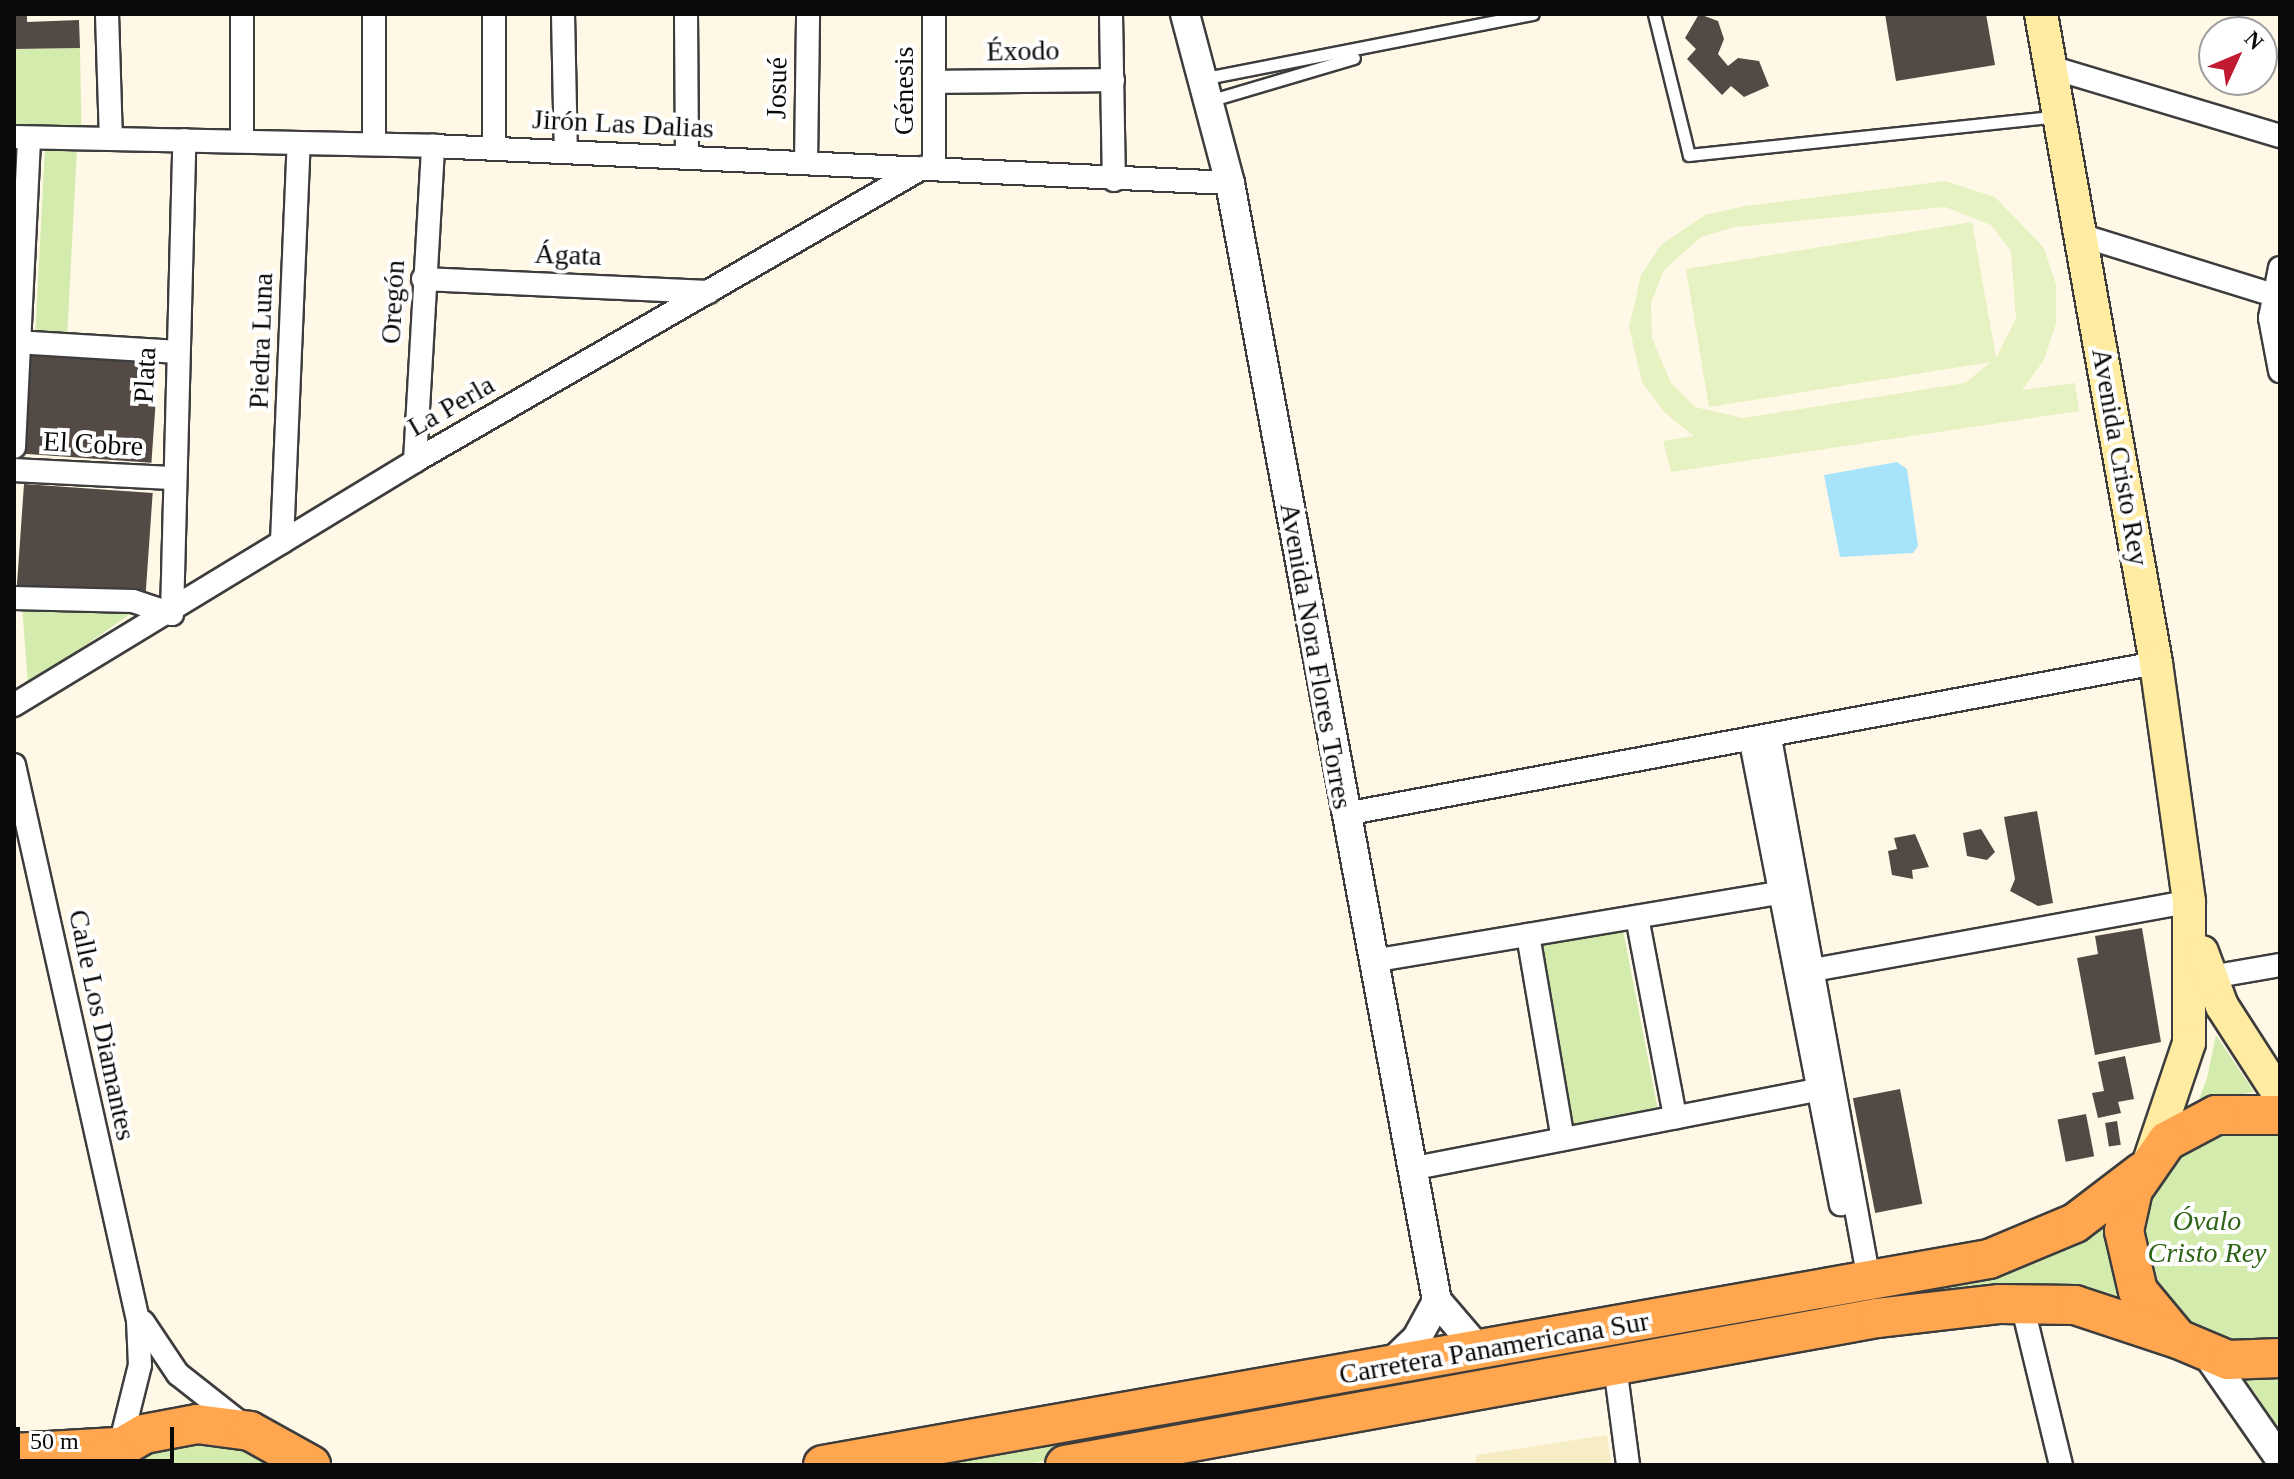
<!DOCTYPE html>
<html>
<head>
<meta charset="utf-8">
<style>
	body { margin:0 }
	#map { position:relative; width:2294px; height:1479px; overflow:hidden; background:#fff8e6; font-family:"Times New Roman",serif }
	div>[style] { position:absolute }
	.farmland>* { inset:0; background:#f6edc5 }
	.green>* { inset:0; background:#d4ebae; transform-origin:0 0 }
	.pitch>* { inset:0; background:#e6f2c1 }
	.water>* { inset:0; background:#a7e3fa }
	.building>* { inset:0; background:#534945; transform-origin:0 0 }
	.roads { filter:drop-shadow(2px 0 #3d3d3d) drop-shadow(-2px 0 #3d3d3d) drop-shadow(0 2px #3d3d3d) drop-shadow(0 -2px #3d3d3d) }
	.service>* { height:11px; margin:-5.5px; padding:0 5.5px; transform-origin:5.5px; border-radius:5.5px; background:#fff }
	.minor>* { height:22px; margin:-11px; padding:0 11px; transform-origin:11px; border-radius:11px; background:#fff }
	.tertiary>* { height:28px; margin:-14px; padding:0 14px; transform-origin:14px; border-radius:14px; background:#fff }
	.secondary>* { height:32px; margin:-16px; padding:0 16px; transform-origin:16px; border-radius:16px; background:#ffeba1 }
	.trunk>* { height:38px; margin:-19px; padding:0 19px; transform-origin:19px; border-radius:19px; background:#ffa64e }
	span { translate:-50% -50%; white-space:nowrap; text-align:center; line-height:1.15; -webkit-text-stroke:8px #fff; paint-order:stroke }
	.street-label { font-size:28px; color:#0a0a0a }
	.park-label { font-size:28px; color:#2f6417; font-style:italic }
	.frame { position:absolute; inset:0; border:16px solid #0a0a0a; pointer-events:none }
	.north { position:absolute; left:2198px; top:16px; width:80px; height:80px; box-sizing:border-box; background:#fff; border:2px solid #9d9d9d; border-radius:50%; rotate:46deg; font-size:22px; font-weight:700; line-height:32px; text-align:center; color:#0a0a0a }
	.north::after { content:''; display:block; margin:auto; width:28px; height:36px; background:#c11a33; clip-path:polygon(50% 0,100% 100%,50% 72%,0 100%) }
	.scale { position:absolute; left:16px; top:1427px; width:158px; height:36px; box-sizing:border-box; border:4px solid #0a0a0a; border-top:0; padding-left:10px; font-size:24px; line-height:28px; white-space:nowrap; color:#0a0a0a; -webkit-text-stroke:6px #fff; paint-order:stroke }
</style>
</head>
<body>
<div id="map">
	<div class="farmland">
		<div style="clip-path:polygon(1607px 1435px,1611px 1465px,1474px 1465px,1477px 1455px)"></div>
	</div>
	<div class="green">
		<div style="left:80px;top:48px;width:77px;height:66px;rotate:89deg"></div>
		<div style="left:77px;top:148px;width:188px;height:32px;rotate:93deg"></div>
		<div style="clip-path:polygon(22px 605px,136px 610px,28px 685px)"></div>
		<div style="left:1623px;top:930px;width:181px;height:86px;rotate:79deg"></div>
		<div style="clip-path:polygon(2216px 1035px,2254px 1092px,2198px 1102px,2207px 1078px)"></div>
		<div style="clip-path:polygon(2273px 1124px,2280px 1126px,2280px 1349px,2226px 1351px,2152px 1300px,2136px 1213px,2186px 1140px)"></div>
		<div style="clip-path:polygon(2114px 1207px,2124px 1306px,1325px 1400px,1970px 1279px)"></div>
		<div style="clip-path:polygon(2242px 1375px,2280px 1377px,2280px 1432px,2256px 1394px)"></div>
		<div style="clip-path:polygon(1291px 1397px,1289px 1417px,1022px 1465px,905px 1465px)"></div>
		<div style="clip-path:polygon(221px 1440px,287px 1465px,114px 1465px,161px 1444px)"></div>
	</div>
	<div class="pitch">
		<div style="clip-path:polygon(evenodd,1945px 181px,1995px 197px,2044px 248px,2056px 285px,2056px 323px,2044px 360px,2022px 390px,2075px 383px,2079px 411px,1671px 472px,1663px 441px,1694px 436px,1665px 413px,1642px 382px,1629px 327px,1641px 275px,1661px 245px,1705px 215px,1745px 206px,1945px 181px,1945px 207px,1991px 225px,2011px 251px,2016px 319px,1996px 358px,1972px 222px,1686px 269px,1709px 407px,1991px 362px,1965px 383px,1743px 418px,1695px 407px,1671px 383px,1652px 338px,1651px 303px,1664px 270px,1701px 237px,1734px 227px,1945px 207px)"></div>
	</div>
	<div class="water">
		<div style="clip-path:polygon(1897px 462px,1907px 469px,1918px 546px,1913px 553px,1840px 557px,1824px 475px)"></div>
	</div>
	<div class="building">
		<div style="clip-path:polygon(14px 14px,27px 14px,27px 22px,79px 20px,80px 48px,14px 49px)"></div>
		<div style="clip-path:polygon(1699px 14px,1718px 21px,1724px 39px,1718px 54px,1728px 66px,1738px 58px,1759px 61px,1769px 86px,1744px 97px,1731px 86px,1722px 95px,1687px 59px,1696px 49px,1685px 38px)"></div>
		<div style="clip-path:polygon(1885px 14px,1986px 14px,1995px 65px,1896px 81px)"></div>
		<div style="left:31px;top:350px;width:128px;height:104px;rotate:4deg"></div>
		<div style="left:24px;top:484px;width:129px;height:103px;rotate:4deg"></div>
		<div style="clip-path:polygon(2037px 811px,2053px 903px,2038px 906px,2010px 891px,2015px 879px,2004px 817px)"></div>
		<div style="clip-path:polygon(1981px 829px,1995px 852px,1987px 860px,1967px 856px,1963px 833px)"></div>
		<div style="clip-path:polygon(1915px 834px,1929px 867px,1912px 870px,1913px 879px,1892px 875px,1888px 851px,1897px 849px,1894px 838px)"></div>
		<div style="clip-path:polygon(2142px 928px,2161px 1042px,2095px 1055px,2077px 958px,2098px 954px,2095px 936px)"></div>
		<div style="clip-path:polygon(2125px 1056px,2134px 1099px,2118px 1102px,2121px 1113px,2098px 1118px,2092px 1093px,2104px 1091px,2098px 1062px)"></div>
		<div style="left:1900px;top:1089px;width:117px;height:48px;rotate:79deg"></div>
		<div style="left:2086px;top:1114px;width:43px;height:29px;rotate:79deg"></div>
		<div style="left:2117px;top:1121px;width:24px;height:12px;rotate:81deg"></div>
	</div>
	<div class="roads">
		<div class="service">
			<div style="left:1654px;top:14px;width:145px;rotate:76.1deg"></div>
			<div style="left:1689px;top:155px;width:371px;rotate:-6deg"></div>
			<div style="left:1206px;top:78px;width:333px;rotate:-11.1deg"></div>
			<div style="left:1212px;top:100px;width:148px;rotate:-16.5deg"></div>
		</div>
		<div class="minor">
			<div style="left:107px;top:14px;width:125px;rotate:88.2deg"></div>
			<div style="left:242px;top:14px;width:127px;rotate:90deg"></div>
			<div style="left:374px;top:14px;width:130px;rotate:90deg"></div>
			<div style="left:563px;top:14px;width:138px;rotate:88.8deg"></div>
			<div style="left:686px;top:14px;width:143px;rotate:89.6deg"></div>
			<div style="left:1111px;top:14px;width:166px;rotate:89deg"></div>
			<div style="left:2050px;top:67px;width:240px;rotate:16.7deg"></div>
			<div style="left:934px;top:82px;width:179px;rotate:-0.6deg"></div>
			<div style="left:14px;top:137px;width:419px;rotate:1.2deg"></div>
			<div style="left:433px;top:146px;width:798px;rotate:2.66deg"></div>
			<div style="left:494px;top:149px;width:135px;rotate:-90deg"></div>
			<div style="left:806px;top:163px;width:149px;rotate:-89.2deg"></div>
			<div style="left:934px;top:168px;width:154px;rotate:-90deg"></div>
			<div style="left:2080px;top:235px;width:200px;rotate:17.2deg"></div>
			<div style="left:2280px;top:268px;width:51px;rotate:101.3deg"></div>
			<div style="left:2270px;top:318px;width:54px;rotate:79.3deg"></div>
			<div style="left:423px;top:279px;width:286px;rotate:2.6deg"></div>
			<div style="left:14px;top:342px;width:162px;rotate:3.5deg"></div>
			<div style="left:14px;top:447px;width:309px;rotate:-87.2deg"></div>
			<div style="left:415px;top:461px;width:316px;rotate:-86.7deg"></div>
			<div style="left:14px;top:470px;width:156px;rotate:2.9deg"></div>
			<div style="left:282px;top:542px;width:399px;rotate:-87.6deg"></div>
			<div style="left:14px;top:598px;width:119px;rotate:1.4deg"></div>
			<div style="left:133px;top:601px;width:41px;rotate:18.4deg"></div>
			<div style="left:172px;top:614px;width:474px;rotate:-88.5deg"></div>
			<div style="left:14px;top:705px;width:469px;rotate:-31.3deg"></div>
			<div style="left:415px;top:461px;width:586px;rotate:-30.02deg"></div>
			<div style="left:1770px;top:738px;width:551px;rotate:79.65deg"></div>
			<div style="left:1751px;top:742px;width:471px;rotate:79deg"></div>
			<div style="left:14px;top:765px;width:569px;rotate:77.41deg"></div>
			<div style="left:138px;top:1320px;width:45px;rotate:87.5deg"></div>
			<div style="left:140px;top:1365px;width:82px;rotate:104deg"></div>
			<div style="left:1345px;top:814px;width:825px;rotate:-10.55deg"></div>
			<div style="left:1637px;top:917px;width:204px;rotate:79.2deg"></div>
			<div style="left:1528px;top:935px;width:207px;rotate:80.3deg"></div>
			<div style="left:1372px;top:961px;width:414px;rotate:-9.5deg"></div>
			<div style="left:1813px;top:970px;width:382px;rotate:-10.3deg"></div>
			<div style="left:2211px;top:977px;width:70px;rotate:-9.9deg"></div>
			<div style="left:1410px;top:1169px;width:416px;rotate:-11deg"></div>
			<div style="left:2022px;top:1304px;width:166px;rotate:76.4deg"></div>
			<div style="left:143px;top:1322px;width:63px;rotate:56.1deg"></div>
			<div style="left:178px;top:1374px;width:78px;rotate:38.2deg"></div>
			<div style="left:1615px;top:1366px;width:100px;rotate:82.5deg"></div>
		</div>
		<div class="tertiary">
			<div style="left:1185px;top:14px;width:175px;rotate:75.1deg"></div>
			<div style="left:1230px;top:183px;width:1137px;rotate:79.51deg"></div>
			<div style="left:1437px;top:1301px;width:66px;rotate:49.3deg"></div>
			<div style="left:2207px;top:1354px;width:128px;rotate:55.2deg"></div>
			<div style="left:1387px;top:1367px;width:42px;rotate:-44deg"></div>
			<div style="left:1417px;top:1338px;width:42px;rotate:-61.6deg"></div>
		</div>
		<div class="secondary">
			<div style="left:2041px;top:14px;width:659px;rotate:79.95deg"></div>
			<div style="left:2156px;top:663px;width:241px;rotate:82.1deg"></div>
			<div style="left:2189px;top:902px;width:141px;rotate:90deg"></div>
			<div style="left:2189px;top:1043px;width:122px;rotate:108.6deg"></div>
			<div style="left:2202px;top:952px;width:58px;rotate:69.7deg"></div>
			<div style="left:2222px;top:1006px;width:107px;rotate:57.2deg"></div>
		</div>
		<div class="trunk">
			<div style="left:2280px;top:1115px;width:64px;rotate:180deg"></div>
			<div style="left:2216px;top:1115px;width:55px;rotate:152deg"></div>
			<div style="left:2167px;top:1141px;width:60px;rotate:124.8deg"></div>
			<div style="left:2133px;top:1190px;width:42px;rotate:102.4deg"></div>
			<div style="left:2124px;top:1231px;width:62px;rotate:76.9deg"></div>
			<div style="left:2138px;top:1291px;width:62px;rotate:50.2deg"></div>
			<div style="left:2178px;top:1339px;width:54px;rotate:22.8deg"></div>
			<div style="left:2228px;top:1360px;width:52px;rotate:-2.2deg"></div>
			<div style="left:14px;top:1453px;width:102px;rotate:-3.4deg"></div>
			<div style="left:91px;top:1465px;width:61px;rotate:-30.3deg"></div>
			<div style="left:144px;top:1434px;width:54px;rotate:-10.7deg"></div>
			<div style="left:197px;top:1424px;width:53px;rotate:7.5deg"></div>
			<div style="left:250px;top:1431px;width:70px;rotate:29.1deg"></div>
			<div style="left:823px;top:1465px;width:1184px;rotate:-10.02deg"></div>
			<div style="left:1989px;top:1259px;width:93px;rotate:-22.7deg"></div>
			<div style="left:2075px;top:1223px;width:84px;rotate:-37.3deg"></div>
			<div style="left:1065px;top:1465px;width:825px;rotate:-10.26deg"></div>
			<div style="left:1877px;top:1318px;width:124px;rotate:-6.5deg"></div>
			<div style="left:2000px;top:1304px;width:75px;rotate:0.8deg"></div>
			<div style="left:2075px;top:1305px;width:108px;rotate:18.3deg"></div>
		</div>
	</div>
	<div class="street-label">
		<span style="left:1023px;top:51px;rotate:-1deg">Éxodo</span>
		<span style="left:777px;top:88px;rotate:-89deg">Josué</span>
		<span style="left:904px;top:91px;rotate:-90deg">Génesis</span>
		<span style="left:623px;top:124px;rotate:3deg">Jirón Las Dalias</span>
		<span style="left:568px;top:255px;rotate:2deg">Ágata</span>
		<span style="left:393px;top:302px;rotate:-87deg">Oregón</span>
		<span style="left:261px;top:341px;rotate:-88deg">Piedra Luna</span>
		<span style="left:145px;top:375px;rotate:-87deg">Plata</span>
		<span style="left:451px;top:406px;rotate:-30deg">La Perla</span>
		<span style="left:93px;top:444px;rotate:3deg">El Cobre</span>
		<span style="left:2120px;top:457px;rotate:80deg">Avenida Cristo Rey</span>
		<span style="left:1316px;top:656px;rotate:80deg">Avenida Nora Flores Torres</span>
		<span style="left:102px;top:1025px;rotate:78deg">Calle Los Diamantes</span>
		<span style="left:1494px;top:1348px;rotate:-10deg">Carretera Panamericana Sur</span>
	</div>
	<div class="park-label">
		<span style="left:2207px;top:1237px">Óvalo<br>Cristo Rey</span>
	</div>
	<div class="frame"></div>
	<div class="north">N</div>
	<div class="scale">50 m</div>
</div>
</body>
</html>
